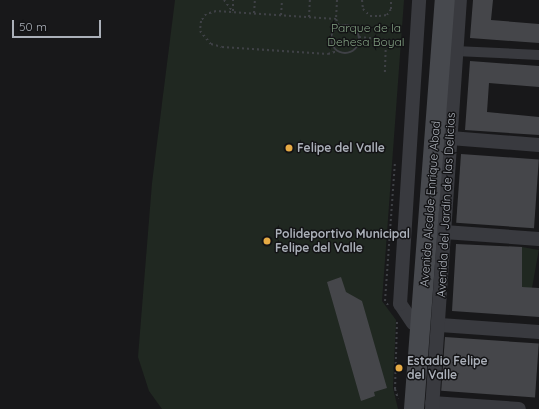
<!DOCTYPE html>
<html>
<head>
<meta charset="utf-8">
<style>
	body { margin:0 }
	#map { position:relative; width:539px; height:409px; overflow:hidden; background:#18181a; font-family:Quicksand,sans-serif }
	div>[style] { position:absolute }
	.green>* { inset:0; background:#202821; transform-origin:0 0 }
	.building>* { inset:0; background:#45464a; transform-origin:0 0 }
	.path>* { height:2px; margin-top:-1px; transform-origin:0; background:repeating-linear-gradient(90deg,#3f4146 0 2px,transparent 0 5px) }
	.path>.ring { margin:-1px; padding:0; box-sizing:content-box; background:none; border:2px solid #3f4146; border-radius:50% }
	.pedestrian>* { height:10px; margin:-5px; padding:0 5px; transform-origin:5px; border-radius:5px; background:#393a3f }
	.minor>* { height:14px; margin:-7px; padding:0 7px; transform-origin:7px; border-radius:7px; background:#393a3f }
	.secondary>* { height:20px; margin:-10px; padding:0 10px; transform-origin:10px; border-radius:10px; background:#47494e }
	.dots>* { width:11px; height:11px; translate:-50% -50%; box-sizing:border-box; border:2px solid #131315; border-radius:50% }
	span { translate:-50% -50%; white-space:nowrap; text-align:center; line-height:1.15; -webkit-text-stroke:3px #131315; paint-order:stroke }
	.park-label { font-size:12px; color:#84a284 }
	.poi-label { font-size:12px; color:#abb0b9; font-weight:700 }
	.left { translate:0 -50%; text-align:left }
	.street-label { font-size:12px; color:#abb0b9 }
	.scale { position:absolute; left:12px; top:20px; width:89px; height:18px; box-sizing:border-box; border:2px solid #abb0b9; border-top:0; padding-left:5px; font-size:12px; line-height:14px; white-space:nowrap; color:#abb0b9; -webkit-text-stroke:3px #131315; paint-order:stroke }
</style>
</head>
<body>
<div id="map">
	<div class="green">
		<div style="clip-path:polygon(175px 0,404px 0,382px 301px,396px 320px,393px 388px,398px 409px,162px 409px,149px 391px,138px 357px,152px 183px)"></div>
		<div style="left:522px;top:247px;width:17px;height:40px;rotate:10deg"></div>
	</div>
	<div class="building">
		<div style="clip-path:polygon(473px 0,493px 0,491px 20px,539px 24px,539px 43px,470px 38px)"></div>
		<div style="clip-path:polygon(470px 61px,539px 66px,539px 87px,489px 83px,487px 112px,539px 117px,539px 135px,465px 130px)"></div>
		<div style="left:461px;top:154px;width:78px;height:69px;rotate:4deg"></div>
		<div style="clip-path:polygon(456px 244px,522px 247px,522px 287px,539px 288px,539px 317px,452px 311px)"></div>
		<div style="clip-path:polygon(341px 277px,346px 292px,362px 301px,387px 388px,374px 392px,375px 396px,361px 401px,327px 282px)"></div>
		<div style="left:445px;top:337px;width:94px;height:54px;rotate:4deg"></div>
	</div>
	<div class="path">
		<div style="left:224px;top:0;width:15px;rotate:53deg"></div>
		<div style="left:337px;top:0;width:19px;rotate:93deg"></div>
		<div style="left:336px;top:19px;width:8px;rotate:67deg"></div>
		<div style="left:362px;top:0;width:9px;rotate:84deg"></div>
		<div style="left:363px;top:9px;width:10px;rotate:45deg"></div>
		<div style="left:370px;top:16px;width:9px"></div>
		<div style="left:379px;top:16px;width:8px;rotate:-7deg"></div>
		<div style="left:387px;top:15px;width:7px;rotate:-56deg"></div>
		<div style="left:391px;top:9px;width:9px;rotate:-90deg"></div>
		<div style="left:233px;top:11px;width:11px;rotate:-90deg"></div>
		<div style="left:254px;top:13px;width:13px;rotate:-86deg"></div>
		<div style="left:281px;top:15px;width:15px;rotate:-86deg"></div>
		<div style="left:309px;top:17px;width:17px;rotate:-87deg"></div>
		<div style="left:336px;top:19px;width:120px;rotate:-176.2deg"></div>
		<div style="left:216px;top:11px;width:10px;rotate:163deg"></div>
		<div style="left:206px;top:14px;width:9px;rotate:126deg"></div>
		<div style="left:201px;top:21px;width:10px;rotate:96deg"></div>
		<div style="left:200px;top:31px;width:17px;rotate:50deg"></div>
		<div style="left:211px;top:44px;width:11px;rotate:15deg"></div>
		<div style="left:222px;top:47px;width:106px;rotate:3.8deg"></div>
		<div style="left:328px;top:54px;width:10px;rotate:-17deg"></div>
		<div class="ring" style="left:331px;top:25px;width:26px;height:26px"></div>
		<div style="left:359px;top:37px;width:27px;rotate:6deg"></div>
		<div style="left:386px;top:40px;width:32px;rotate:92deg"></div>
		<div style="left:388px;top:305px;width:5px;rotate:-127deg"></div>
		<div style="left:385px;top:301px;width:138px;rotate:-85.9deg"></div>
		<div style="left:397px;top:322px;width:67px;rotate:91.7deg"></div>
		<div style="left:395px;top:389px;width:10px;rotate:73deg"></div>
	</div>
	<div class="pedestrian">
		<div style="left:455px;top:51px;width:84px;rotate:2.7deg"></div>
	</div>
	<div class="minor">
		<div style="left:450px;top:138px;width:89px;rotate:4.5deg"></div>
		<div style="left:444px;top:232px;width:95px;rotate:4.2deg"></div>
		<div style="left:413px;top:323px;width:23px;rotate:-124deg"></div>
		<div style="left:400px;top:304px;width:305px;rotate:-86.4deg"></div>
		<div style="left:440px;top:325px;width:99px;rotate:4deg"></div>
		<div style="left:432px;top:403px;width:87px;rotate:3.9deg"></div>
		<div style="left:432px;top:409px;width:410px;rotate:-86.1deg"></div>
	</div>
	<div class="secondary">
		<div style="left:414px;top:409px;width:410px;rotate:-85.7deg"></div>
	</div>
	<div class="dots">
		<div style="left:289px;top:148px;background:#e6aa44"></div>
		<div style="left:267px;top:241px;background:#e6aa44"></div>
		<div style="left:399px;top:368px;background:#e6aa44"></div>
	</div>
	<div class="park-label">
		<span style="left:366px;top:35px">Parque de la<br>Dehesa Boyal</span>
	</div>
	<div class="poi-label">
		<span class="left" style="left:297px;top:148px">Felipe del Valle</span>
		<span class="left" style="left:275px;top:241px">Polideportivo Municipal<br>Felipe del Valle</span>
		<span class="left" style="left:407px;top:368px">Estadio Felipe<br>del Valle</span>
	</div>
	<div class="street-label">
		<span style="left:430px;top:204px;rotate:-86deg">Avenida Alcalde Enrique Abad</span>
		<span style="left:446px;top:205px;rotate:-87deg">Avenida del Jardín de las Delicias</span>
	</div>
	<div class="scale">50 m</div>
</div>
</body>
</html>
